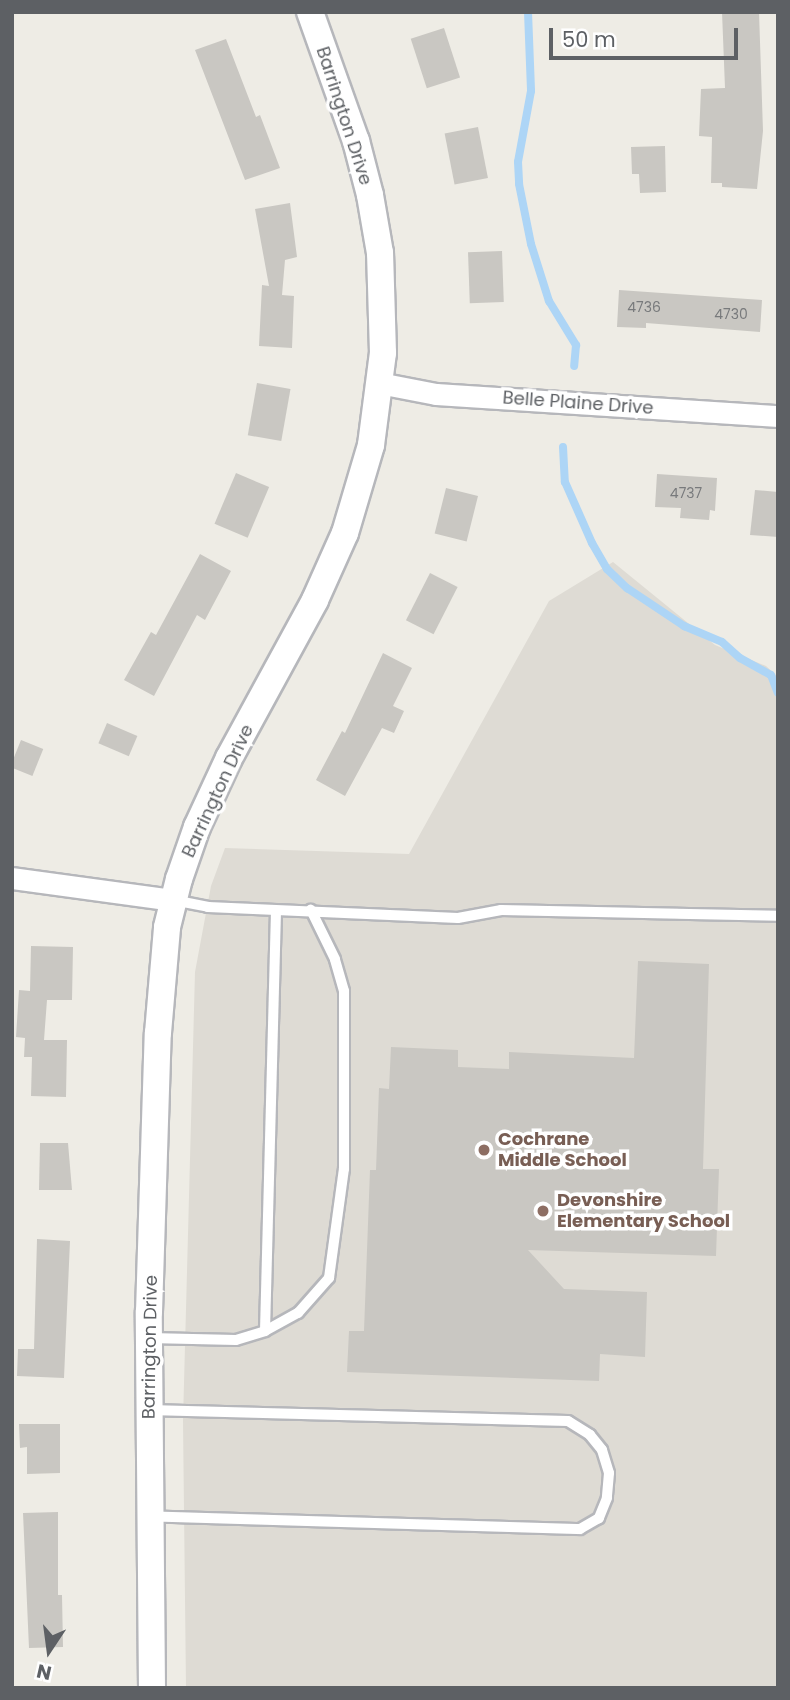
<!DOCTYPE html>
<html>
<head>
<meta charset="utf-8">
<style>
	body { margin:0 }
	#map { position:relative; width:790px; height:1700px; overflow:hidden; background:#eeece5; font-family:Poppins,sans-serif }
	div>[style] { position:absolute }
	.education>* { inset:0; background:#dedbd4 }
	.stream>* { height:8px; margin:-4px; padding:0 4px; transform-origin:4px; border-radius:4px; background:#add5f6 }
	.building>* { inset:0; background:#c9c7c2; transform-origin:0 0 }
	.roads { filter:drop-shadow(2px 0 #b6b7bb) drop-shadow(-2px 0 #b6b7bb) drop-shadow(0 2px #b6b7bb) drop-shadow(0 -2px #b6b7bb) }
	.service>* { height:10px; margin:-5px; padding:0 5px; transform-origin:5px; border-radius:5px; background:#fff }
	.minor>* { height:21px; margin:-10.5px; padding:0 10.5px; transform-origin:10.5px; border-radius:10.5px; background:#fff }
	.tertiary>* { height:26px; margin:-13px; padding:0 13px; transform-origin:13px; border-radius:13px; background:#fff }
	.dots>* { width:19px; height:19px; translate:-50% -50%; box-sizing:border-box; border:4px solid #fff; border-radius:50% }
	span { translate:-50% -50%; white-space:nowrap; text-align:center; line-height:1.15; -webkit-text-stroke:7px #fff; paint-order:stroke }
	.number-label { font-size:14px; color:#787a7c }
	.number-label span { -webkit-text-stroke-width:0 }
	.street-label { font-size:18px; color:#5d6064 }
	.education-label { font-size:18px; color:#785e54; font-weight:700 }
	.left { translate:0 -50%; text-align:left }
	.frame { position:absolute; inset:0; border:14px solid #5d6064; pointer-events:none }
	.north { position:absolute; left:14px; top:1616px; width:70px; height:70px; -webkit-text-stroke:5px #fff; paint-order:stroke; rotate:193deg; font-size:19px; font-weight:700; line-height:28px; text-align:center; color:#5d6064 }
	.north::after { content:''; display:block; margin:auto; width:24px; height:32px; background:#5d6064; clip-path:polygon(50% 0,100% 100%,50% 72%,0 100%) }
	.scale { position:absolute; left:549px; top:28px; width:189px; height:32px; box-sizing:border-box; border:4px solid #5d6064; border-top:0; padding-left:9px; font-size:21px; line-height:24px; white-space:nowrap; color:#5d6064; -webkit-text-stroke:5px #fff; paint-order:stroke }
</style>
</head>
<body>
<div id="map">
	<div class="education">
		<div style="clip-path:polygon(613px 562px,715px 645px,766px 666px,778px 677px,778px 1688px,186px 1688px,183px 1421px,195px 972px,211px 886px,225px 848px,409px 854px,549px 601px)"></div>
	</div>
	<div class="stream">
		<div style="left:528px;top:12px;width:79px;rotate:87.8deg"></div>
		<div style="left:531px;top:91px;width:72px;rotate:100.4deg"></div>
		<div style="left:518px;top:162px;width:22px;rotate:87deg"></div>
		<div style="left:519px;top:184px;width:61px;rotate:78.7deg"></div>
		<div style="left:531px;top:244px;width:60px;rotate:72.5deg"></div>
		<div style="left:549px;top:301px;width:52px;rotate:58.5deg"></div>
		<div style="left:576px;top:345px;width:21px;rotate:95deg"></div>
		<div style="left:563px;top:447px;width:35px;rotate:87deg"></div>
		<div style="left:565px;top:482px;width:67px;rotate:66.1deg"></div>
		<div style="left:592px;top:543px;width:30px;rotate:60deg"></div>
		<div style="left:607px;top:569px;width:28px;rotate:44deg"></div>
		<div style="left:627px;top:588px;width:69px;rotate:33.7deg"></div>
		<div style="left:684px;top:626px;width:41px;rotate:22.8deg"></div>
		<div style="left:722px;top:642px;width:24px;rotate:42deg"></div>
		<div style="left:740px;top:658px;width:35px;rotate:29deg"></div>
		<div style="left:771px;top:675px;width:19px;rotate:69deg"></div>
	</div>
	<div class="building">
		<div style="clip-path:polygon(722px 12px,759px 12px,763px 131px,757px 189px,722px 187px,722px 183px,711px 183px,712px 137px,699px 136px,701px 89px,725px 88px)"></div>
		<div style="left:444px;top:28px;width:52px;height:35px;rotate:72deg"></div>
		<div style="clip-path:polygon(226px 39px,256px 117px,260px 115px,280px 168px,245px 180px,195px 50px)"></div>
		<div style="left:478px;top:127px;width:52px;height:34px;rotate:79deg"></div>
		<div style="clip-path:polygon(665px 146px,666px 192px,640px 193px,639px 174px,632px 174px,631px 147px)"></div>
		<div style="clip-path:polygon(290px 203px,297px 257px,285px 260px,282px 295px,294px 296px,292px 348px,259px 346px,262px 285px,269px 286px,255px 209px)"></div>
		<div style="left:502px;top:251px;width:51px;height:34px;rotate:88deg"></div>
		<div style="clip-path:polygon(619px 290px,762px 300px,760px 332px,646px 323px,646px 328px,617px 327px)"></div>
		<div style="left:257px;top:383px;width:34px;height:53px;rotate:10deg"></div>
		<div style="left:236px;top:473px;width:36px;height:55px;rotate:23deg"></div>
		<div style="clip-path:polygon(657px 474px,717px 478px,715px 511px,710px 510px,709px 520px,680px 518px,681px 508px,655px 507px)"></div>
		<div style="left:446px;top:488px;width:33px;height:47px;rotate:14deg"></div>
		<div style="clip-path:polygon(755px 490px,778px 492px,778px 537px,750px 535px)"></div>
		<div style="clip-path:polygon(200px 554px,231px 571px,205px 620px,197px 615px,154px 696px,124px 680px,151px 632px,156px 635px)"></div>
		<div style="left:430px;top:573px;width:31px;height:53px;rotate:27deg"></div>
		<div style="clip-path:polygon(383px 653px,412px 668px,393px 706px,404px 711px,394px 733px,382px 728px,345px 796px,316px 780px,342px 731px,345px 733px)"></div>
		<div style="left:107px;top:723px;width:33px;height:22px;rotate:23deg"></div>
		<div style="left:21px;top:740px;width:24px;height:29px;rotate:22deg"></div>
		<div style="clip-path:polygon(31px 946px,73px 947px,72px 1000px,47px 1000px,44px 1040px,67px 1040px,66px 1097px,31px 1096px,32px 1057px,24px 1057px,25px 1038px,16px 1037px,19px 990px,30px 991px)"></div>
		<div style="clip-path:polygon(638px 961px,709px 964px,703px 1169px,719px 1169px,716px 1256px,528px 1250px,564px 1289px,647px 1292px,645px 1357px,600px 1354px,599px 1381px,347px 1372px,349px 1331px,364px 1331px,370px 1170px,376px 1170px,379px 1088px,389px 1089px,391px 1047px,458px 1050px,458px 1067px,509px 1069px,509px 1052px,634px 1058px)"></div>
		<div style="clip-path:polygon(40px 1143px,68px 1143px,72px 1190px,39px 1190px)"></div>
		<div style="clip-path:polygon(37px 1239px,70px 1241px,64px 1378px,17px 1376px,18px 1349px,34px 1349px)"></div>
		<div style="clip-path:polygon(19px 1424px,60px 1424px,60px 1473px,27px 1474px,27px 1447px,20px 1448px)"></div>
		<div style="clip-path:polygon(58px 1512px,58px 1595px,62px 1595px,63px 1647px,29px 1648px,23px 1513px)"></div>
	</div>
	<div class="roads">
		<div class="service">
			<div style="left:173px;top:900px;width:36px;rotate:11deg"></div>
			<div style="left:208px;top:907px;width:250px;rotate:2.5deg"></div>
			<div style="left:458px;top:918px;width:44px;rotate:-10.5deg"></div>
			<div style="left:501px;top:910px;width:277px;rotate:1.2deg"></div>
			<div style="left:265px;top:1331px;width:420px;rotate:-88.5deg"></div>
			<div style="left:149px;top:1338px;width:87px;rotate:1.3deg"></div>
			<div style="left:236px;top:1340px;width:30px;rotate:-17deg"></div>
			<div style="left:265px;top:1331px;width:38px;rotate:-29deg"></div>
			<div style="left:298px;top:1313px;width:47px;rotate:-48.5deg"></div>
			<div style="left:329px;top:1278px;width:110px;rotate:-82.2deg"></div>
			<div style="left:344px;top:1169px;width:178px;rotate:-90deg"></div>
			<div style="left:344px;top:991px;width:33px;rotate:-106deg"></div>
			<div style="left:335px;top:959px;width:55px;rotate:-116.1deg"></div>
			<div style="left:149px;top:1410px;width:419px;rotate:1.5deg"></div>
			<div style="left:568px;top:1421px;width:26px;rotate:32deg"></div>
			<div style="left:590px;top:1435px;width:19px;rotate:51deg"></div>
			<div style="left:602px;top:1450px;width:24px;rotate:73deg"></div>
			<div style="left:609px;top:1473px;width:25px;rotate:95deg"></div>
			<div style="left:607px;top:1498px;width:22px;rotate:112deg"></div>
			<div style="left:599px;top:1518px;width:22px;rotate:150deg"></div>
			<div style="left:580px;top:1529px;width:428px;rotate:-178.3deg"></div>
		</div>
		<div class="minor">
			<div style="left:379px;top:383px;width:58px;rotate:10.9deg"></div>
			<div style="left:436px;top:394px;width:343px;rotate:3.7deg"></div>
			<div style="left:12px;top:878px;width:162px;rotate:7.8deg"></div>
		</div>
		<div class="tertiary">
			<div style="left:152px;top:1688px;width:376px;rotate:-90.5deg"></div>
			<div style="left:149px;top:1312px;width:279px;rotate:-88.2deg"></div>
			<div style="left:158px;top:1033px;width:106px;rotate:-85.1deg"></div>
			<div style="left:167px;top:927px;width:49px;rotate:-76deg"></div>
			<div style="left:179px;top:879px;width:55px;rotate:-70.9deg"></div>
			<div style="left:197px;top:827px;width:76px;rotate:-65.1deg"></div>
			<div style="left:229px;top:758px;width:180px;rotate:-61.4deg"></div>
			<div style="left:315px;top:600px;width:73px;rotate:-65.9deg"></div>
			<div style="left:345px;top:533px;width:92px;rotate:-73.5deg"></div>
			<div style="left:371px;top:445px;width:93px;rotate:-82.6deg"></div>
			<div style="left:383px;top:353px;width:100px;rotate:-91.7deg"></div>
			<div style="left:380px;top:253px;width:59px;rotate:-99.8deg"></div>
			<div style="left:370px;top:195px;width:56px;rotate:-104.5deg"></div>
			<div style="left:356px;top:141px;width:137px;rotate:-109.6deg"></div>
		</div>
	</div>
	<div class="dots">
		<div style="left:484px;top:1150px;background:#8d6e63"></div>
		<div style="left:543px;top:1211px;background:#8d6e63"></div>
	</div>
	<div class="number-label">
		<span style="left:644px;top:307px">4736</span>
		<span style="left:731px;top:314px">4730</span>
		<span style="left:686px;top:493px">4737</span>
	</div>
	<div class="street-label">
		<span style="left:344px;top:116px;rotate:72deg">Barrington Drive</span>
		<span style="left:578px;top:403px;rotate:4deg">Belle Plaine Drive</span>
		<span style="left:218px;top:791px;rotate:-65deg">Barrington Drive</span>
		<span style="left:150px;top:1347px;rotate:-89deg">Barrington Drive</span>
	</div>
	<div class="education-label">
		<span class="left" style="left:498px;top:1150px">Cochrane<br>Middle School</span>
		<span class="left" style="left:557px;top:1211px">Devonshire<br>Elementary School</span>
	</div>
	<div class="frame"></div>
	<div class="north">N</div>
	<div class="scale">50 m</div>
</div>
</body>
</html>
